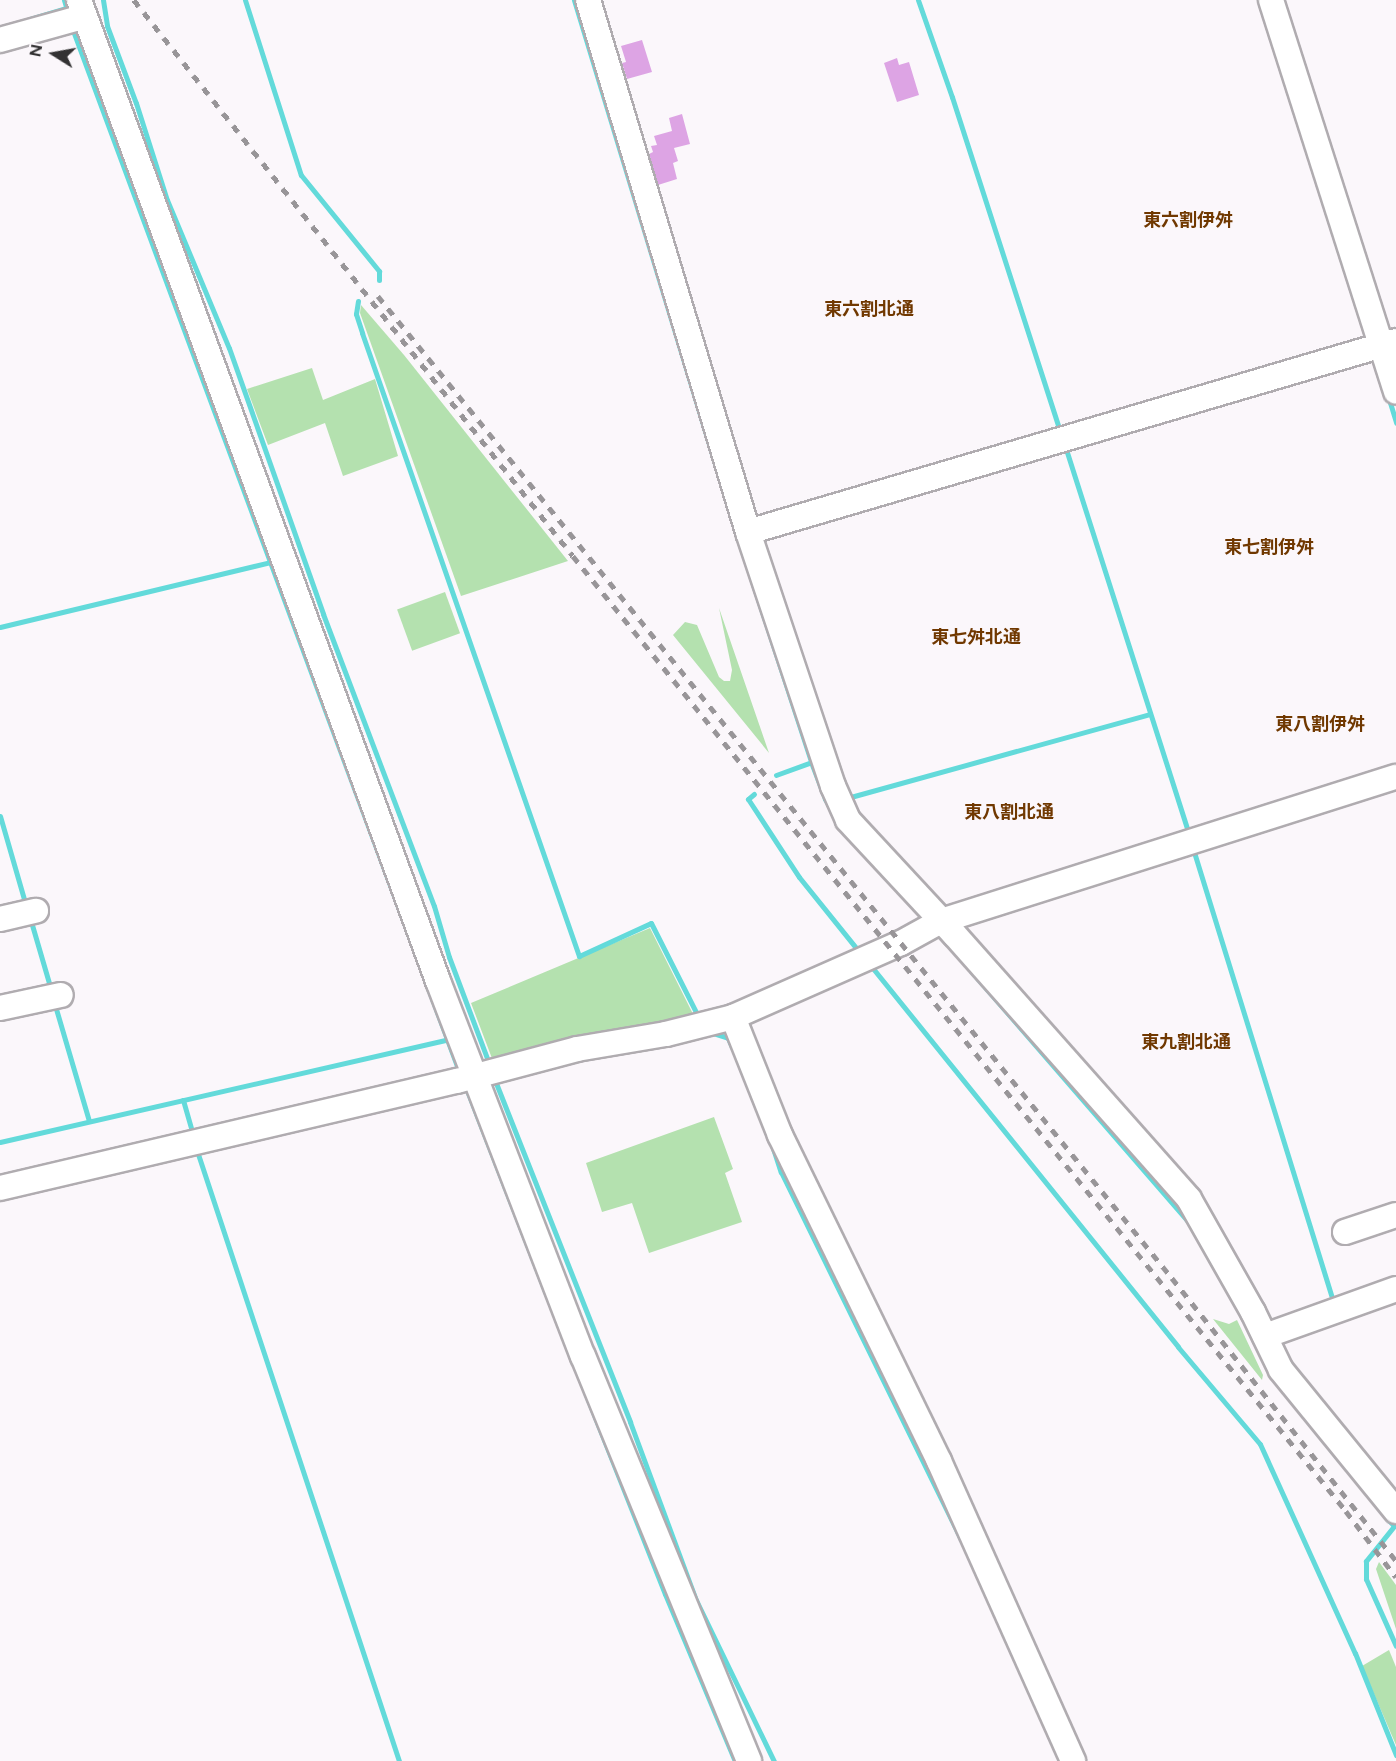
<!DOCTYPE html>
<html>
<head>
<meta charset="utf-8">
<style>
	body { margin:0 }
	#map { position:relative; width:1396px; height:1761px; overflow:hidden; background:#fbf7fb; font-family:Figtree,"Noto Sans JP",sans-serif }
	div>[style] { position:absolute }
	.green>* { inset:0; background:#b4e1af; transform-origin:0 0 }
	.stream>* { height:5px; margin:-2.5px; padding:0 2.5px; transform-origin:2.5px; border-radius:2.5px; background:#63dada }
	.building>* { inset:0; background:#dda4e4 }
	.roads { filter:drop-shadow(2px 0 #b0acb0) drop-shadow(-2px 0 #b0acb0) drop-shadow(0 2px #b0acb0) drop-shadow(0 -2px #b0acb0) }
	.minor>* { height:24px; margin:-12px; padding:0 12px; transform-origin:12px; border-radius:12px; background:#fff }
	.rail>* { height:4.5px; margin-top:-2.25px; transform-origin:0; background:repeating-linear-gradient(90deg,#989598 0 8px,transparent 0 16px) }
	span { translate:-50% -50%; white-space:nowrap; text-align:center; line-height:1.15; -webkit-text-stroke:4.5px #fbf7fb; paint-order:stroke }
	.neighbourhood-label { font-size:18px; color:#703800; font-weight:700 }
	.north { position:absolute; left:24px; top:24px; width:60px; height:60px; -webkit-text-stroke:4px #fbf7fb; paint-order:stroke; rotate:281deg; font-size:16px; font-weight:700; line-height:24px; text-align:center; color:#333233 }
	.north::after { content:''; display:block; margin:auto; width:21px; height:27px; background:#333233; clip-path:polygon(50% 0,100% 100%,50% 72%,0 100%) }
</style>
</head>
<body>
<div id="map">
	<div class="green">
		<div style="clip-path:polygon(361px 305px,404px 355px,568px 561px,461px 596px,360px 313px)"></div>
		<div style="clip-path:polygon(312px 368px,323px 400px,375px 379px,398px 456px,343px 476px,325px 423px,268px 445px,247px 389px)"></div>
		<div style="left:445px;top:592px;width:44px;height:51px;rotate:70deg"></div>
		<div style="clip-path:polygon(719px 608px,769px 753px,673px 635px,685px 622px,697px 625px,719px 677px,724px 681px,730px 681px,732px 670px)"></div>
		<div style="clip-path:polygon(650px 928px,694px 1016px,570px 1040px,493px 1061px,471px 1003px)"></div>
		<div style="clip-path:polygon(714px 1117px,733px 1169px,725px 1173px,742px 1222px,649px 1253px,632px 1203px,602px 1212px,586px 1163px)"></div>
		<div style="clip-path:polygon(1213px 1319px,1229px 1324px,1237px 1320px,1263px 1375px,1262px 1380px)"></div>
		<div style="clip-path:polygon(1379px 1562px,1396px 1585px,1396px 1629px,1376px 1569px)"></div>
		<div style="clip-path:polygon(1389px 1650px,1396px 1667px,1396px 1745px,1362px 1666px)"></div>
	</div>
	<div class="stream">
		<div style="left:64px;top:0;width:17px;rotate:73deg"></div>
		<div style="left:103px;top:0;width:26px;rotate:81deg"></div>
		<div style="left:107px;top:26px;width:82px;rotate:69.4deg"></div>
		<div style="left:136px;top:103px;width:102px;rotate:72.3deg"></div>
		<div style="left:167px;top:200px;width:160px;rotate:67.3deg"></div>
		<div style="left:229px;top:348px;width:282px;rotate:70.5deg"></div>
		<div style="left:323px;top:614px;width:312px;rotate:69.2deg"></div>
		<div style="left:434px;top:906px;width:53px;rotate:73.6deg"></div>
		<div style="left:449px;top:957px;width:116px;rotate:69.4deg"></div>
		<div style="left:245px;top:0;width:184px;rotate:72.3deg"></div>
		<div style="left:301px;top:175px;width:124px;rotate:50.9deg"></div>
		<div style="left:379px;top:271px;width:9px;rotate:90deg"></div>
		<div style="left:574px;top:0;width:484px;rotate:73.1deg"></div>
		<div style="left:918px;top:0;width:103px;rotate:70.7deg"></div>
		<div style="left:952px;top:97px;width:354px;rotate:72.1deg"></div>
		<div style="left:30px;top:19px;width:38px;rotate:-17deg"></div>
		<div style="left:72px;top:28px;width:1116px;rotate:69.65deg"></div>
		<div style="left:358px;top:301px;width:13px;rotate:99deg"></div>
		<div style="left:356px;top:314px;width:20px;rotate:72deg"></div>
		<div style="left:362px;top:333px;width:660px;rotate:70.8deg"></div>
		<div style="left:579px;top:956px;width:79px;rotate:-24.6deg"></div>
		<div style="left:651px;top:923px;width:104px;rotate:63.2deg"></div>
		<div style="left:1388px;top:396px;width:28px;rotate:73deg"></div>
		<div style="left:1065px;top:446px;width:404px;rotate:72.3deg"></div>
		<div style="left:752px;top:581px;width:190px;rotate:71.9deg"></div>
		<div style="left:811px;top:762px;width:40px;rotate:69deg"></div>
		<div style="left:825px;top:799px;width:19px;rotate:58deg"></div>
		<div style="left:0;top:627px;width:279px;rotate:-13.5deg"></div>
		<div style="left:776px;top:775px;width:37px;rotate:-20deg"></div>
		<div style="left:754px;top:794px;width:8px;rotate:140deg"></div>
		<div style="left:748px;top:799px;width:93px;rotate:56.8deg"></div>
		<div style="left:799px;top:877px;width:91px;rotate:51.2deg"></div>
		<div style="left:847px;top:798px;width:314px;rotate:-15.5deg"></div>
		<div style="left:0;top:816px;width:94px;rotate:73.9deg"></div>
		<div style="left:1194px;top:852px;width:470px;rotate:72.8deg"></div>
		<div style="left:30px;top:918px;width:75px;rotate:73.7deg"></div>
		<div style="left:871px;top:966px;width:489px;rotate:51.1deg"></div>
		<div style="left:1178px;top:1347px;width:127px;rotate:49.8deg"></div>
		<div style="left:1260px;top:1444px;width:230px;rotate:65.6deg"></div>
		<div style="left:1355px;top:1653px;width:110px;rotate:68.1deg"></div>
		<div style="left:971px;top:971px;width:330px;rotate:49.1deg"></div>
		<div style="left:54px;top:1002px;width:124px;rotate:73.6deg"></div>
		<div style="left:710px;top:1032px;width:19px;rotate:18deg"></div>
		<div style="left:728px;top:1038px;width:10px;rotate:66deg"></div>
		<div style="left:494px;top:1078px;width:370px;rotate:68.4deg"></div>
		<div style="left:630px;top:1422px;width:190px;rotate:69.7deg"></div>
		<div style="left:696px;top:1600px;width:179px;rotate:64.2deg"></div>
		<div style="left:465px;top:1085px;width:224px;rotate:68.8deg"></div>
		<div style="left:183px;top:1100px;width:29px;rotate:74deg"></div>
		<div style="left:769px;top:1136px;width:38px;rotate:72deg"></div>
		<div style="left:781px;top:1172px;width:412px;rotate:63.9deg"></div>
		<div style="left:0;top:1142px;width:458px;rotate:-12.9deg"></div>
		<div style="left:198px;top:1154px;width:639px;rotate:71.68deg"></div>
		<div style="left:585px;top:1392px;width:217px;rotate:68.4deg"></div>
		<div style="left:665px;top:1594px;width:181px;rotate:67.3deg"></div>
		<div style="left:1298px;top:1409px;width:65px;rotate:51.2deg"></div>
		<div style="left:1385px;top:1516px;width:13px;rotate:48deg"></div>
		<div style="left:1394px;top:1526px;width:45px;rotate:128.7deg"></div>
		<div style="left:1366px;top:1561px;width:18px;rotate:90deg"></div>
		<div style="left:1366px;top:1579px;width:73px;rotate:65.9deg"></div>
	</div>
	<div class="building">
		<div style="clip-path:polygon(642px 40px,652px 72px,627px 79px,622px 63px,626px 62px,621px 46px)"></div>
		<div style="clip-path:polygon(897px 58px,899px 65px,909px 62px,919px 95px,897px 102px,884px 63px)"></div>
		<div style="clip-path:polygon(682px 114px,690px 144px,674px 148px,678px 161px,673px 163px,677px 179px,658px 185px,649px 154px,653px 152px,651px 146px,657px 145px,654px 136px,672px 131px,669px 118px)"></div>
	</div>
	<div class="roads">
		<div class="minor">
			<div style="left:79px;top:0;width:1045px;rotate:69.9deg"></div>
			<div style="left:438px;top:981px;width:402px;rotate:68.9deg"></div>
			<div style="left:583px;top:1356px;width:438px;rotate:67.7deg"></div>
			<div style="left:588px;top:0;width:556px;rotate:73.26deg"></div>
			<div style="left:748px;top:532px;width:268px;rotate:71.5deg"></div>
			<div style="left:833px;top:786px;width:37px;rotate:66deg"></div>
			<div style="left:848px;top:820px;width:156px;rotate:47.1deg"></div>
			<div style="left:954px;top:934px;width:354px;rotate:48.4deg"></div>
			<div style="left:1189px;top:1199px;width:130px;rotate:60.5deg"></div>
			<div style="left:1253px;top:1312px;width:64px;rotate:64.2deg"></div>
			<div style="left:1281px;top:1370px;width:182px;rotate:50.8deg"></div>
			<div style="left:1271px;top:0;width:411px;rotate:72.3deg"></div>
			<div style="left:0;top:40px;width:86px;rotate:-15.5deg"></div>
			<div style="left:748px;top:532px;width:676px;rotate:-16.42deg"></div>
			<div style="left:0;top:919px;width:37px;rotate:-13deg"></div>
			<div style="left:0;top:1008px;width:62px;rotate:-12deg"></div>
			<div style="left:733px;top:1017px;width:127px;rotate:68.3deg"></div>
			<div style="left:780px;top:1135px;width:363px;rotate:64deg"></div>
			<div style="left:939px;top:1461px;width:329px;rotate:65.9deg"></div>
			<div style="left:0;top:1188px;width:469px;rotate:-13.2deg"></div>
			<div style="left:457px;top:1081px;width:124px;rotate:-14.9deg"></div>
			<div style="left:577px;top:1049px;width:90px;rotate:-9.6deg"></div>
			<div style="left:666px;top:1034px;width:69px;rotate:-14.2deg"></div>
			<div style="left:733px;top:1017px;width:184px;rotate:-23.8deg"></div>
			<div style="left:901px;top:943px;width:46px;rotate:-28.8deg"></div>
			<div style="left:941px;top:921px;width:477px;rotate:-17.6deg"></div>
			<div style="left:1345px;top:1232px;width:54px;rotate:-18.4deg"></div>
			<div style="left:1265px;top:1336px;width:139px;rotate:-19.7deg"></div>
		</div>
	</div>
	<div class="rail">
		<div style="left:134px;top:0;width:708px;rotate:51.71deg"></div>
		<div style="left:573px;top:556px;width:1229px;rotate:51.01deg"></div>
		<div style="left:1346px;top:1511px;width:83px;rotate:52.9deg"></div>
		<div style="left:378px;top:296px;width:1263px;rotate:51.04deg"></div>
		<div style="left:1172px;top:1278px;width:361px;rotate:51.6deg"></div>
	</div>
	<div class="neighbourhood-label">
		<span style="left:1188px;top:220px">東六割伊舛</span>
		<span style="left:869px;top:309px">東六割北通</span>
		<span style="left:1269px;top:547px">東七割伊舛</span>
		<span style="left:976px;top:637px">東七舛北通</span>
		<span style="left:1320px;top:724px">東八割伊舛</span>
		<span style="left:1009px;top:812px">東八割北通</span>
		<span style="left:1186px;top:1042px">東九割北通</span>
	</div>
	<div class="north">N</div>
</div>
</body>
</html>
